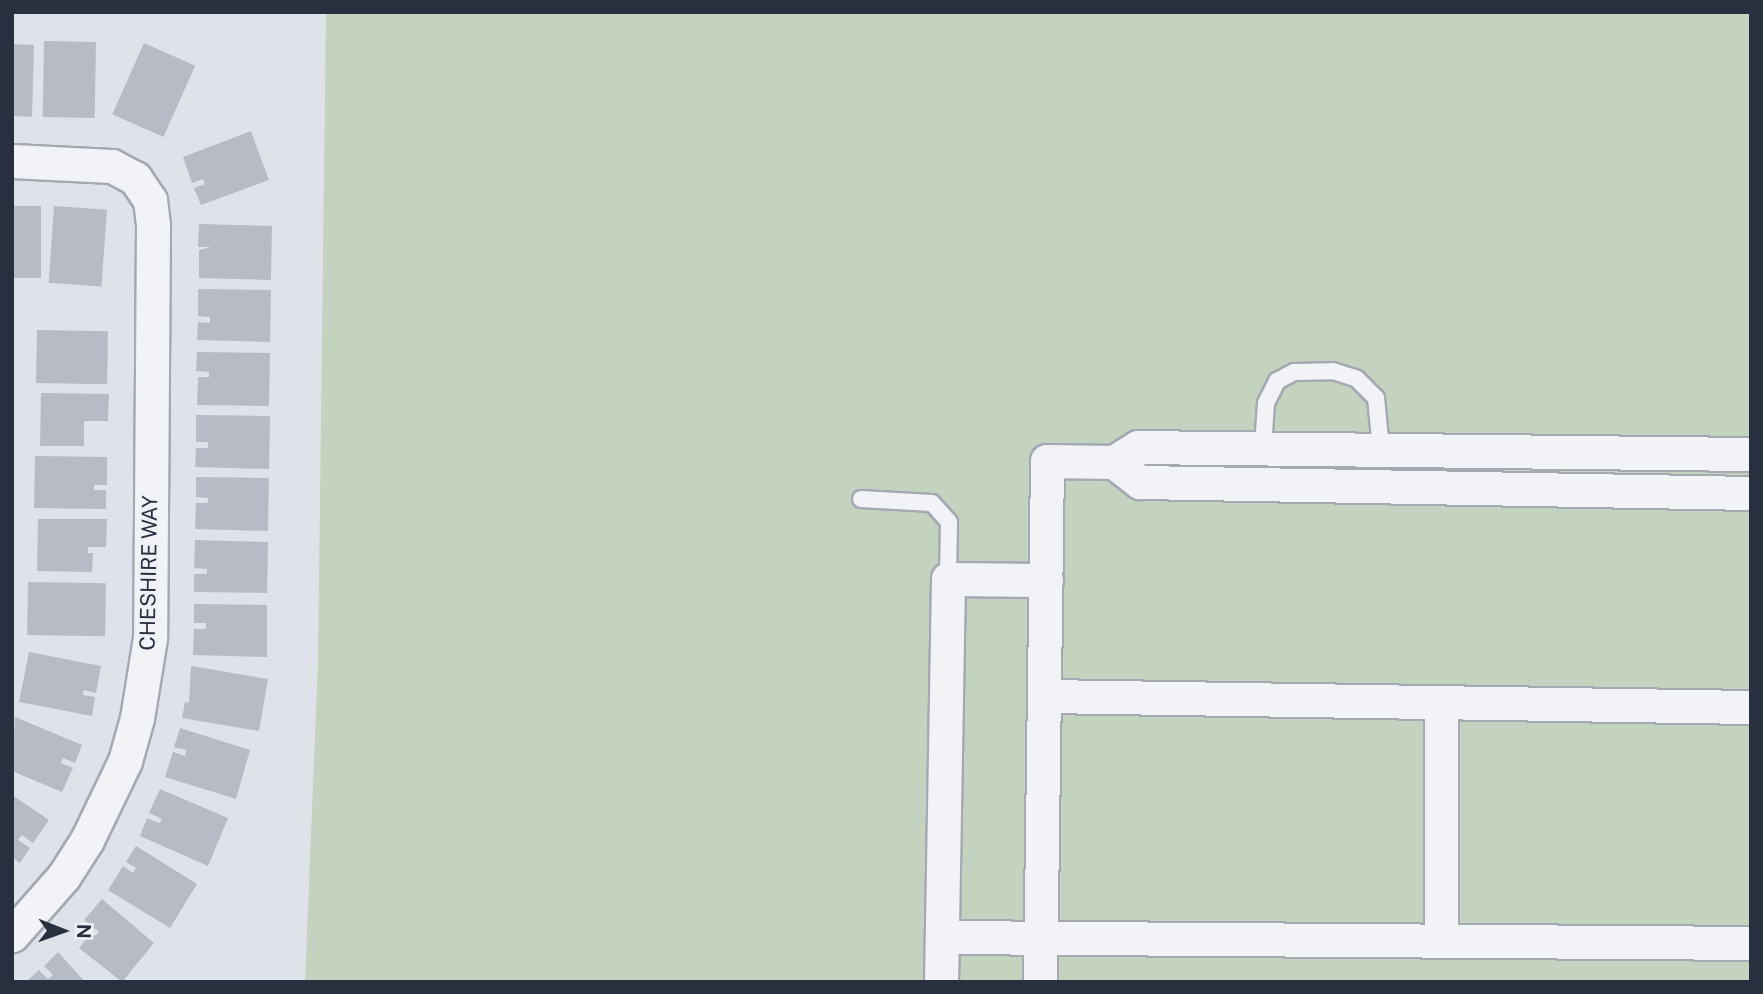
<!DOCTYPE html>
<html>
<head>
<meta charset="utf-8">
<style>
	body { margin:0 }
	#map { position:relative; width:1763px; height:994px; overflow:hidden; background:#dfe2e8; font-family:"Public Sans",sans-serif }
	div>[style] { position:absolute }
	.green>* { inset:0; background:#c4d2c0 }
	.building>* { inset:0; background:#b7bbc5; transform-origin:0 0 }
	.roads { filter:drop-shadow(2px 0 #a4a9b2) drop-shadow(-2px 0 #a4a9b2) drop-shadow(0 2px #a4a9b2) drop-shadow(0 -2px #a4a9b2) }
	.service>* { height:16px; margin:-8px; padding:0 8px; transform-origin:8px; border-radius:8px; background:#f2f3f7 }
	.minor>* { height:33px; margin:-16.5px; padding:0 16.5px; transform-origin:16.5px; border-radius:16.5px; background:#f2f3f7 }
	span { translate:-50% -50%; white-space:nowrap; text-align:center; line-height:1.15; -webkit-text-stroke:5px #eff1f6; paint-order:stroke }
	.street-label { font-size:21px; color:#283040 }
	.frame { position:absolute; inset:0; border:14px solid #283040; pointer-events:none }
	.north { position:absolute; left:28px; top:896px; width:70px; height:70px; -webkit-text-stroke:5px #eff1f6; paint-order:stroke; rotate:91deg; font-size:19px; font-weight:700; line-height:28px; text-align:center; color:#283040 }
	.north::after { content:''; display:block; margin:auto; width:24px; height:32px; background:#283040; clip-path:polygon(50% 0,100% 100%,50% 72%,0 100%) }
</style>
</head>
<body>
<div id="map">
	<div class="green">
		<div style="clip-path:polygon(326px 12px,1751px 12px,1751px 982px,305px 982px,318px 662px)"></div>
	</div>
	<div class="building">
		<div style="left:44px;top:41px;width:52px;height:76px;rotate:1deg"></div>
		<div style="left:144px;top:43px;width:56px;height:78px;rotate:24deg"></div>
		<div style="clip-path:polygon(12px 44px,34px 45px,32px 117px,14px 116px)"></div>
		<div style="clip-path:polygon(251px 131px,269px 180px,201px 205px,194px 188px,205px 184px,203px 179px,192px 183px,183px 157px)"></div>
		<div style="left:13px;top:206px;width:28px;height:72px"></div>
		<div style="left:54px;top:206px;width:53px;height:77px;rotate:4deg"></div>
		<div style="clip-path:polygon(199px 224px,272px 226px,271px 280px,199px 278px,199px 250px,211px 247px,198px 247px)"></div>
		<div style="clip-path:polygon(198px 289px,271px 290px,270px 342px,197px 340px,198px 322px,210px 323px,210px 317px,198px 316px)"></div>
		<div style="left:37px;top:330px;width:71px;height:53px;rotate:1deg"></div>
		<div style="clip-path:polygon(197px 352px,270px 353px,269px 406px,197px 405px,198px 377px,209px 377px,209px 372px,196px 371px)"></div>
		<div style="clip-path:polygon(41px 393px,109px 394px,108px 421px,84px 421px,84px 446px,40px 446px)"></div>
		<div style="clip-path:polygon(196px 415px,270px 416px,269px 469px,195px 467px,196px 448px,208px 448px,208px 442px,196px 442px)"></div>
		<div style="clip-path:polygon(35px 456px,107px 457px,107px 485px,94px 485px,94px 490px,106px 490px,106px 509px,34px 508px)"></div>
		<div style="clip-path:polygon(196px 477px,269px 478px,268px 531px,195px 529px,196px 503px,208px 503px,208px 498px,196px 497px)"></div>
		<div style="clip-path:polygon(38px 519px,107px 519px,106px 547px,88px 547px,88px 553px,93px 553px,92px 572px,37px 571px)"></div>
		<div style="clip-path:polygon(195px 540px,268px 542px,267px 593px,194px 592px,194px 574px,207px 574px,207px 569px,194px 568px)"></div>
		<div style="left:28px;top:582px;width:78px;height:53px;rotate:1deg"></div>
		<div style="clip-path:polygon(194px 604px,267px 605px,267px 657px,193px 655px,194px 629px,206px 629px,206px 623px,194px 623px)"></div>
		<div style="clip-path:polygon(29px 652px,101px 666px,96px 693px,84px 690px,83px 695px,95px 697px,92px 716px,19px 702px)"></div>
		<div style="clip-path:polygon(191px 666px,268px 679px,259px 731px,182px 718px,185px 702px,189px 703px)"></div>
		<div style="clip-path:polygon(15px 717px,82px 745px,75px 763px,63px 758px,61px 763px,73px 768px,62px 792px,12px 771px)"></div>
		<div style="clip-path:polygon(180px 728px,250px 750px,236px 799px,165px 777px,173px 752px,185px 756px,186px 750px,174px 747px)"></div>
		<div style="clip-path:polygon(160px 789px,228px 818px,208px 866px,140px 836px,147px 818px,159px 823px,162px 819px,149px 813px)"></div>
		<div style="clip-path:polygon(12px 795px,49px 820px,33px 843px,22px 835px,18px 840px,30px 848px,20px 863px,12px 857px)"></div>
		<div style="clip-path:polygon(136px 846px,197px 884px,170px 928px,108px 890px,123px 866px,133px 873px,136px 868px,126px 862px)"></div>
		<div style="clip-path:polygon(102px 899px,154px 943px,122px 982px,79px 948px,91px 933px,95px 936px,99px 932px,84px 920px)"></div>
		<div style="clip-path:polygon(58px 952px,85px 982px,26px 982px,39px 970px,48px 979px,53px 975px,44px 966px)"></div>
	</div>
	<div class="roads">
		<div class="service">
			<div style="left:1263px;top:448px;width:45px;rotate:-86.2deg"></div>
			<div style="left:1266px;top:403px;width:25px;rotate:-63deg"></div>
			<div style="left:1277px;top:381px;width:19px;rotate:-28deg"></div>
			<div style="left:1294px;top:372px;width:39px;rotate:-1deg"></div>
			<div style="left:1333px;top:371px;width:25px;rotate:18deg"></div>
			<div style="left:1357px;top:379px;width:27px;rotate:45deg"></div>
			<div style="left:1376px;top:398px;width:51px;rotate:84.4deg"></div>
			<div style="left:861px;top:499px;width:71px;rotate:3.2deg"></div>
			<div style="left:932px;top:503px;width:25px;rotate:48deg"></div>
			<div style="left:949px;top:522px;width:57px;rotate:91deg"></div>
		</div>
		<div class="minor">
			<div style="left:12px;top:161px;width:100px;rotate:2.9deg"></div>
			<div style="left:112px;top:166px;width:26px;rotate:28deg"></div>
			<div style="left:135px;top:178px;width:27px;rotate:56deg"></div>
			<div style="left:150px;top:200px;width:26px;rotate:83deg"></div>
			<div style="left:153px;top:226px;width:412px;rotate:90.4deg"></div>
			<div style="left:150px;top:638px;width:81px;rotate:99.2deg"></div>
			<div style="left:137px;top:718px;width:45px;rotate:105.6deg"></div>
			<div style="left:125px;top:761px;width:88px;rotate:115.7deg"></div>
			<div style="left:87px;top:840px;width:43px;rotate:122.6deg"></div>
			<div style="left:64px;top:876px;width:79px;rotate:131.4deg"></div>
			<div style="left:1751px;top:454px;width:613px;rotate:-179.35deg"></div>
			<div style="left:1138px;top:447px;width:28px;rotate:148deg"></div>
			<div style="left:1114px;top:462px;width:33px;rotate:38deg"></div>
			<div style="left:1140px;top:482px;width:611px;rotate:1.03deg"></div>
			<div style="left:1044px;top:696px;width:707px;rotate:0.89deg"></div>
			<div style="left:942px;top:937px;width:809px;rotate:0.42deg"></div>
			<div style="left:1441px;top:941px;width:239px;rotate:-90deg"></div>
			<div style="left:941px;top:982px;width:403px;rotate:-89deg"></div>
			<div style="left:948px;top:579px;width:98px;rotate:0.6deg"></div>
			<div style="left:1040px;top:982px;width:521px;rotate:-89.23deg"></div>
			<div style="left:1047px;top:461px;width:67px;rotate:0.9deg"></div>
		</div>
	</div>
	<div class="street-label">
		<span style="left:149px;top:573px;rotate:-89deg">CHESHIRE WAY</span>
	</div>
	<div class="frame"></div>
	<div class="north">N</div>
</div>
</body>
</html>
